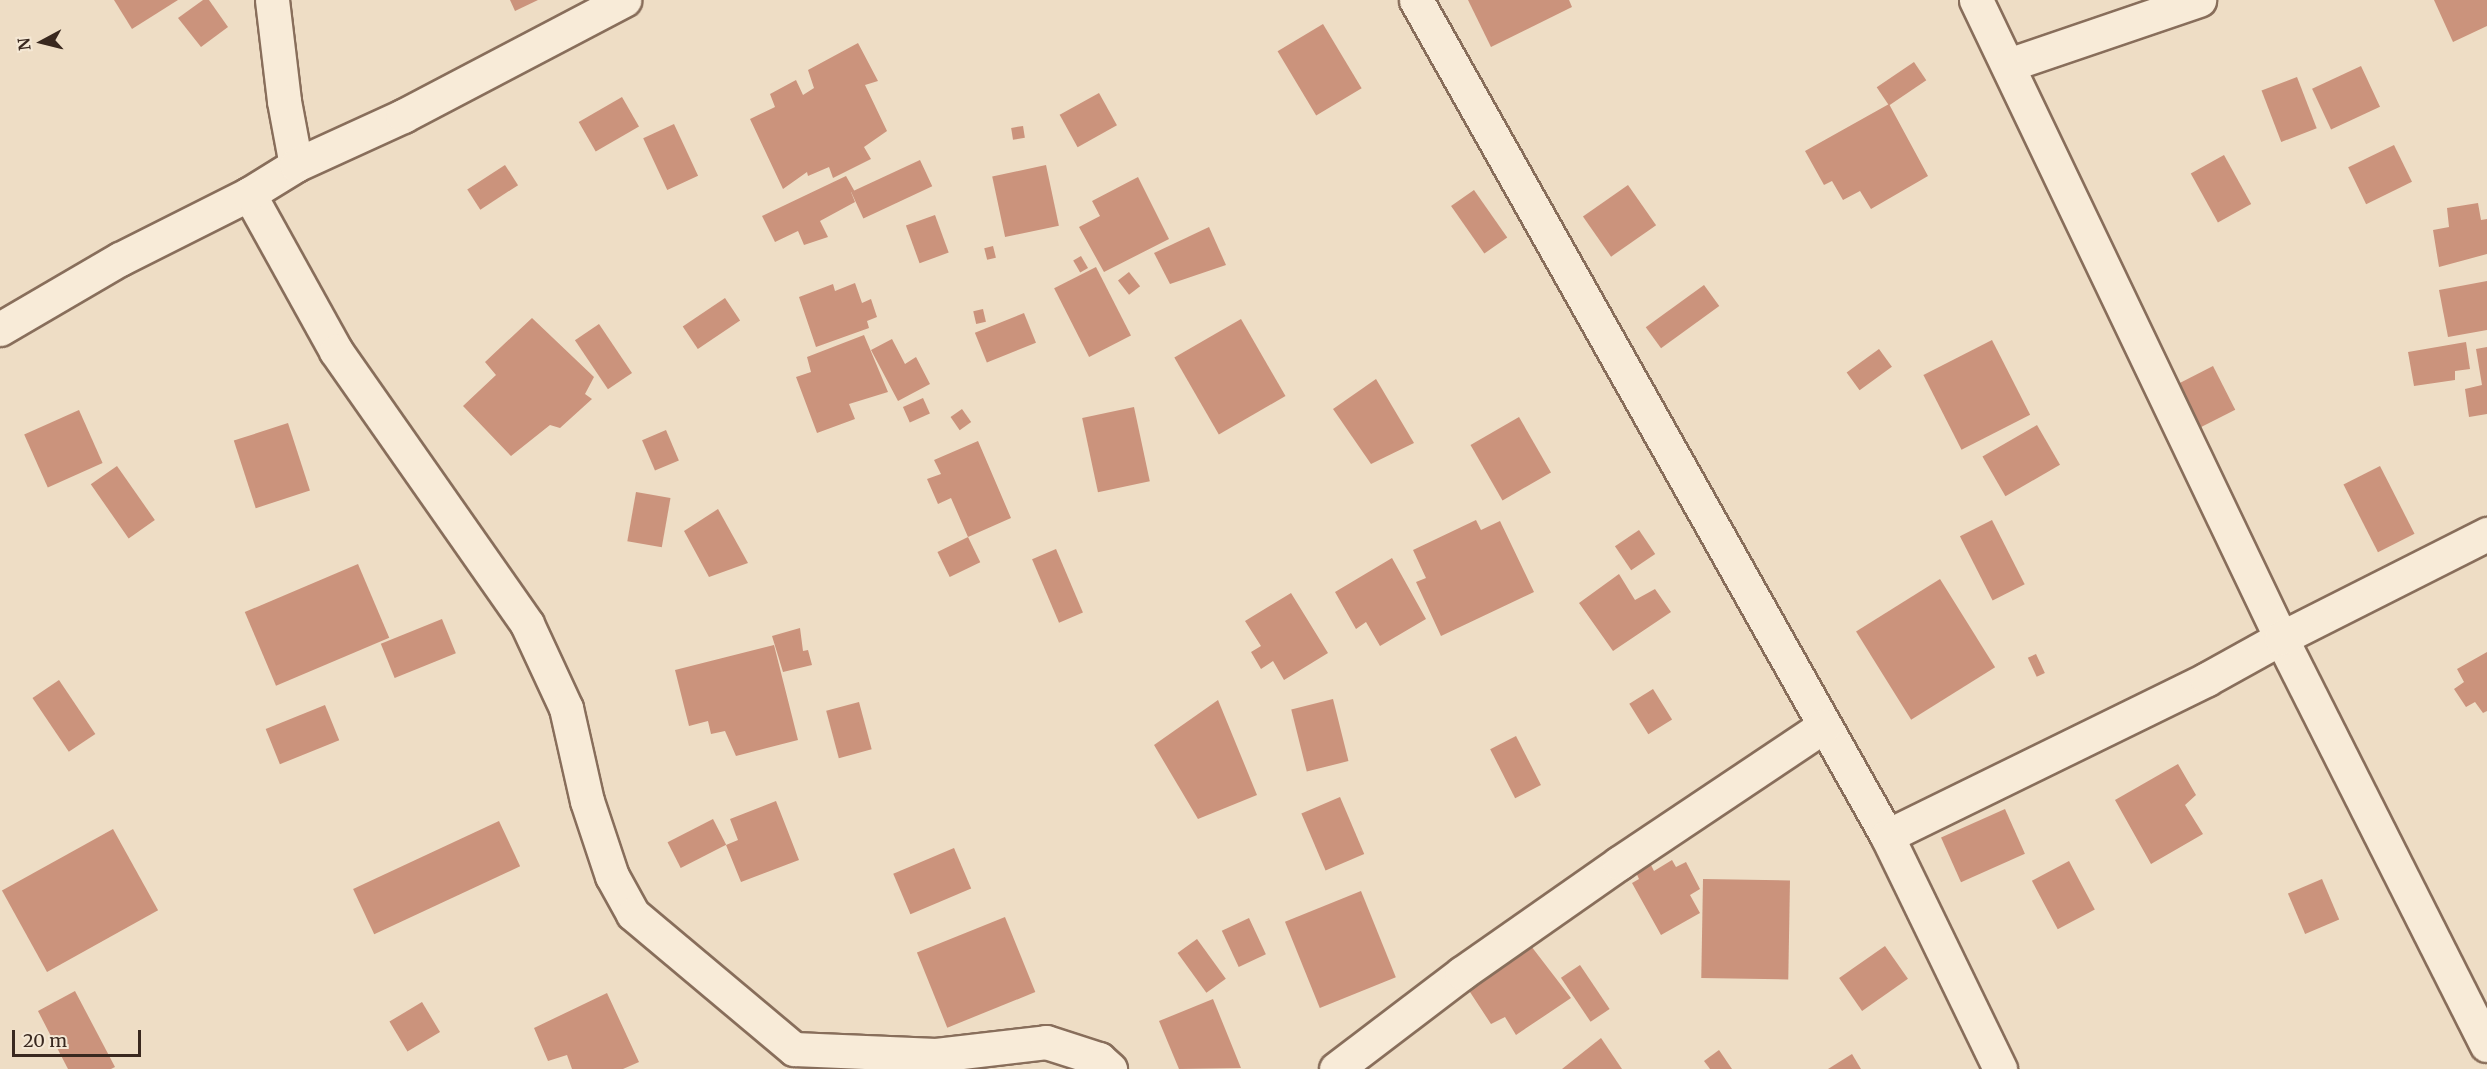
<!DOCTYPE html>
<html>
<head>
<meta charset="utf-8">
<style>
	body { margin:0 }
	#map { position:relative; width:2487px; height:1069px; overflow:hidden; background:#eeddc5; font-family:Merriweather,serif }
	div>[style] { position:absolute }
	.building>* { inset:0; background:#cb937c; transform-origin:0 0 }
	.roads { filter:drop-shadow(2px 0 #886e5b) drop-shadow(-2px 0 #886e5b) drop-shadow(0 2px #886e5b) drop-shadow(0 -2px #886e5b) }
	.street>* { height:33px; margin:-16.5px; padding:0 16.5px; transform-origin:16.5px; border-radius:16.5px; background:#f8ebd8 }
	span { translate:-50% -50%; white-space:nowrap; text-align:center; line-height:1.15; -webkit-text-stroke:5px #f5e8d5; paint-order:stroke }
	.north { position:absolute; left:12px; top:12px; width:60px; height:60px; -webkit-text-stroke:4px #f5e8d5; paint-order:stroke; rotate:263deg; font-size:16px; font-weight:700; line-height:24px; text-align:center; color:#39281f }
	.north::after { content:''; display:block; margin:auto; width:21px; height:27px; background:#39281f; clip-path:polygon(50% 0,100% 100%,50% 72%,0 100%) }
	.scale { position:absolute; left:12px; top:1030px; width:129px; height:27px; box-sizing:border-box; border:3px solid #39281f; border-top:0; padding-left:8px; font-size:18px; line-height:21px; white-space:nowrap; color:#39281f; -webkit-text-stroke:4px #f5e8d5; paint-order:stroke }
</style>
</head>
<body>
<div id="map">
	<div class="building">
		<div style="clip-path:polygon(114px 0,178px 0,132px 29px)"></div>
		<div style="clip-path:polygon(203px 0,209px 0,228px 27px,201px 47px,178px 18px)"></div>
		<div style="clip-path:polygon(510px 0,538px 0,515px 11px)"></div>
		<div style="clip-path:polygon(1468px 0,1569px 0,1572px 7px,1491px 47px)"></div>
		<div style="clip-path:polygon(2434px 0,2487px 0,2487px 26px,2453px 42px)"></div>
		<div style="left:1323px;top:24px;width:75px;height:53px;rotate:59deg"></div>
		<div style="clip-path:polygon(858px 43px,878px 81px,865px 85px,887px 131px,864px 147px,871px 159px,833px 178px,829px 167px,808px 176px,807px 172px,783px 189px,750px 119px,775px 107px,770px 94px,796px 80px,803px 95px,814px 88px,808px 70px)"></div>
		<div style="left:1914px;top:62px;width:22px;height:45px;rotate:56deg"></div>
		<div style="left:2361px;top:66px;width:45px;height:54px;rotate:65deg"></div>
		<div style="left:2297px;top:77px;width:55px;height:38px;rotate:69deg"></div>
		<div style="left:1099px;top:93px;width:37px;height:45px;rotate:61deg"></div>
		<div style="left:622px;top:97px;width:34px;height:50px;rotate:60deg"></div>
		<div style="clip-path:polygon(1889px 104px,1928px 176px,1871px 209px,1860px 191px,1843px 200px,1832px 181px,1824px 185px,1805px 151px)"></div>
		<div style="left:674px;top:124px;width:57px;height:34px;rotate:65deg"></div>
		<div style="left:1023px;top:126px;width:12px;height:12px;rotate:81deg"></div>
		<div style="left:2394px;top:145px;width:41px;height:51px;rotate:64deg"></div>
		<div style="left:2224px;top:155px;width:56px;height:38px;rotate:61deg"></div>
		<div style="left:920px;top:160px;width:29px;height:76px;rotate:65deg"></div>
		<div style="left:505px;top:165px;width:24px;height:45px;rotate:57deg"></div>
		<div style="left:1046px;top:165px;width:62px;height:55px;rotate:78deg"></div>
		<div style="clip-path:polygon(846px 176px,855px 192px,851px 192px,855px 202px,820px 221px,828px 237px,804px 245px,798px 231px,775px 242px,762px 216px)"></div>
		<div style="clip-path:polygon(1138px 177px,1169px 239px,1104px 272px,1079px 227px,1100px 216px,1092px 201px)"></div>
		<div style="left:1628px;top:185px;width:49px;height:55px;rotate:55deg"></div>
		<div style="left:1474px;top:190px;width:58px;height:28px;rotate:55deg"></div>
		<div style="clip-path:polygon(2478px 203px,2481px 220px,2487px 219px,2487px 254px,2439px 267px,2433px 230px,2449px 227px,2447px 208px)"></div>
		<div style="left:935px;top:215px;width:40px;height:31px;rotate:70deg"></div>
		<div style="clip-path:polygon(1209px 227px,1226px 265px,1170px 284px,1154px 253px)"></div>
		<div style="left:993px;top:246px;width:12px;height:9px;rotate:76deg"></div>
		<div style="left:1081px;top:256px;width:14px;height:9px;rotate:60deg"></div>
		<div style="left:1096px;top:267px;width:77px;height:47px;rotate:63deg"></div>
		<div style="left:1129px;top:272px;width:18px;height:14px;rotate:52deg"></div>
		<div style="clip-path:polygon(2487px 281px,2487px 330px,2448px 337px,2439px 290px)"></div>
		<div style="clip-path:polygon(855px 283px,862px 303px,871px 299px,877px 317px,867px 321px,869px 328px,816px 347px,799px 297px,833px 284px,835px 291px)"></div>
		<div style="left:1704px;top:285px;width:26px;height:72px;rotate:54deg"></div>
		<div style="left:725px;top:298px;width:27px;height:51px;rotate:56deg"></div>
		<div style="left:983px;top:309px;width:13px;height:10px;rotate:77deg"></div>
		<div style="left:1024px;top:313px;width:32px;height:53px;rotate:68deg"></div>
		<div style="clip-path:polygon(532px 318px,594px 377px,585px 394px,592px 399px,560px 428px,550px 425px,511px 456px,463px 406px,496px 375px,485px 362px)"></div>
		<div style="left:1241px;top:319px;width:89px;height:77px;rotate:60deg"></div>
		<div style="left:599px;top:324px;width:59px;height:29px;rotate:56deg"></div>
		<div style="clip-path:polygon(864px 335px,888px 392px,849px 404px,855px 419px,817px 433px,796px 377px,811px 372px,807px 357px)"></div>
		<div style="clip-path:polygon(892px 339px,905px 364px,916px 357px,930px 384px,898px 401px,871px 350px)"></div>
		<div style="left:1992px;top:340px;width:84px;height:77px;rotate:63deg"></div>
		<div style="clip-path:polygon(2466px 342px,2470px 369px,2455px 371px,2455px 380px,2414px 386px,2408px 352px)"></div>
		<div style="clip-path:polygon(2487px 347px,2487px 414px,2469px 417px,2465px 389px,2482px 385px,2476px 349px)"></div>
		<div style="left:1879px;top:349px;width:22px;height:40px;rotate:54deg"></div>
		<div style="left:2213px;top:366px;width:49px;height:46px;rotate:63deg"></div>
		<div style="clip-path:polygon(1376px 379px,1414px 443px,1371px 464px,1333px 409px)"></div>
		<div style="left:923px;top:398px;width:17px;height:22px;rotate:66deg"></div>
		<div style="left:1134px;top:407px;width:76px;height:53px;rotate:78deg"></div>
		<div style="left:962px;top:409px;width:16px;height:14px;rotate:55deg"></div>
		<div style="left:79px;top:410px;width:58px;height:60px;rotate:66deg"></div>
		<div style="left:1519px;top:417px;width:64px;height:56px;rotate:60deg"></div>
		<div style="left:288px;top:423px;width:71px;height:57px;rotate:72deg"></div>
		<div style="left:2037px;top:425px;width:46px;height:63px;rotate:60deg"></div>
		<div style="left:666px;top:430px;width:33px;height:26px;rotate:67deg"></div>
		<div style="clip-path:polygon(978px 441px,1011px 518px,968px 537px,951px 498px,938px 504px,927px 479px,941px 474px,934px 460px)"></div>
		<div style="left:117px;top:466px;width:66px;height:32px;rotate:55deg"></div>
		<div style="left:2380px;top:466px;width:76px;height:41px;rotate:63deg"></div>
		<div style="left:636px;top:492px;width:35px;height:50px;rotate:10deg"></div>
		<div style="clip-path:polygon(718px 509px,748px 563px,709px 577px,684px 531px)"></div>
		<div style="clip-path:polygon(1476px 520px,1481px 530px,1500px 521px,1534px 592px,1441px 636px,1416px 582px,1426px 578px,1413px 550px)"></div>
		<div style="left:1992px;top:520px;width:72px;height:36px;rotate:63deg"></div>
		<div style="left:1639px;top:530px;width:29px;height:29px;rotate:56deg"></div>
		<div style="left:968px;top:537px;width:28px;height:34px;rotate:64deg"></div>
		<div style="left:1056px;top:549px;width:69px;height:26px;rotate:67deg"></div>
		<div style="clip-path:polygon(1392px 558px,1426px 619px,1380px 646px,1366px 622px,1356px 629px,1335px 592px)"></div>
		<div style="left:358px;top:564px;width:80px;height:123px;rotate:67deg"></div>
		<div style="clip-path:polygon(1619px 574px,1635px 600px,1655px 589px,1671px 612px,1613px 651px,1579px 603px)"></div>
		<div style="left:1940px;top:579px;width:104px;height:99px;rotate:58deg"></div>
		<div style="clip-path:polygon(1291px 593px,1328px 653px,1284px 680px,1273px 661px,1261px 669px,1251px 652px,1261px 646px,1245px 621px)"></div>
		<div style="left:442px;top:619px;width:37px;height:66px;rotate:68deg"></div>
		<div style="clip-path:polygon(800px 628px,803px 651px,808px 650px,812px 665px,783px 672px,772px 636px)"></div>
		<div style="clip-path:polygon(774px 645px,798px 740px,736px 756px,725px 731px,711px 734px,708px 721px,689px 726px,675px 670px)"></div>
		<div style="clip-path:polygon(2487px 652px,2487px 711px,2483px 713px,2475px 702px,2466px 707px,2454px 689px,2464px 682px,2457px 669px)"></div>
		<div style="left:2036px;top:654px;width:21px;height:9px;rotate:65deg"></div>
		<div style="left:59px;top:680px;width:65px;height:32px;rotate:56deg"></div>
		<div style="left:1653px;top:689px;width:36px;height:28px;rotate:58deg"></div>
		<div style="left:1333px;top:699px;width:64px;height:43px;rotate:76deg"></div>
		<div style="clip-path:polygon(1218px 700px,1257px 795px,1198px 819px,1154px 745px)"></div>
		<div style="left:859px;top:702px;width:49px;height:34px;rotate:75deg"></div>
		<div style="left:325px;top:705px;width:38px;height:64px;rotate:68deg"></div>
		<div style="left:1516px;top:736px;width:55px;height:29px;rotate:63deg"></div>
		<div style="clip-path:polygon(2178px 764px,2196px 795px,2185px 805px,2203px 834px,2151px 864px,2115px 800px)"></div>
		<div style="left:1340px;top:797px;width:62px;height:42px;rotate:67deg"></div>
		<div style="clip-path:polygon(776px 801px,799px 860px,741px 882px,726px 845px,738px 840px,730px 819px)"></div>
		<div style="left:2005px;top:809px;width:49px;height:70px;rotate:66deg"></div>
		<div style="left:713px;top:819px;width:29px;height:51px;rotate:63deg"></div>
		<div style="left:499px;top:821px;width:50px;height:161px;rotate:65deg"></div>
		<div style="left:113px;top:829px;width:93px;height:127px;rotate:61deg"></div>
		<div style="left:954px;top:848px;width:44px;height:66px;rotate:67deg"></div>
		<div style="clip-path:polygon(1672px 860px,1676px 867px,1686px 862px,1700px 889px,1690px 895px,1700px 913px,1661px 935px,1632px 883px,1639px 879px,1634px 868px,1649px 861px,1654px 871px)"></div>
		<div style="left:2069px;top:861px;width:55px;height:42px;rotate:62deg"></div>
		<div style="left:1703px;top:879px;width:87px;height:99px;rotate:1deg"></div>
		<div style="left:2322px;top:879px;width:44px;height:37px;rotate:67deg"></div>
		<div style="left:1361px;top:891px;width:93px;height:82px;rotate:68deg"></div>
		<div style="left:1005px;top:917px;width:81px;height:95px;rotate:68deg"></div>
		<div style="left:1249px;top:918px;width:40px;height:30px;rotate:65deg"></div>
		<div style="left:1197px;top:939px;width:49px;height:24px;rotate:54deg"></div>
		<div style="clip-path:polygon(1528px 942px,1571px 998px,1516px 1035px,1505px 1017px,1491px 1024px,1466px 986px)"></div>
		<div style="left:1885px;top:946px;width:40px;height:56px;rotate:55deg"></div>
		<div style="left:1580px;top:965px;width:53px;height:23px;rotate:56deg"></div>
		<div style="clip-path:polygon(75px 991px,115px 1067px,111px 1069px,68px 1069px,38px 1011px)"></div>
		<div style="clip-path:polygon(607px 993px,639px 1062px,623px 1069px,572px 1069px,567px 1055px,548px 1061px,534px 1028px)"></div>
		<div style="clip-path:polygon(1213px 999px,1241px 1068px,1179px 1069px,1159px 1021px)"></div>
		<div style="left:422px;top:1002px;width:35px;height:38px;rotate:59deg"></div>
		<div style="clip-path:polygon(1601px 1038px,1622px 1069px,1562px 1069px)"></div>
		<div style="clip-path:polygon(1719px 1050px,1732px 1069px,1710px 1069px,1704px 1061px)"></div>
		<div style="clip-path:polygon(1852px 1054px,1861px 1069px,1828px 1069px)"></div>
	</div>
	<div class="roads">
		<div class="street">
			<div style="left:272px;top:0;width:102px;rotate:83.2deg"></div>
			<div style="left:284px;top:101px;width:65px;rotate:79.4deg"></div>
			<div style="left:1416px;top:0;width:960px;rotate:60.6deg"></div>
			<div style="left:1887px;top:836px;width:259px;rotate:64.1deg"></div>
			<div style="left:1976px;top:0;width:707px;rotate:64.45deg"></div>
			<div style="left:2281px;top:638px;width:456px;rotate:63.2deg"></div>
			<div style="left:2008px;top:65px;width:202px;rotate:-18.8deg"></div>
			<div style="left:249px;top:194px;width:179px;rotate:61deg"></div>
			<div style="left:336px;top:351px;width:333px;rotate:55deg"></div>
			<div style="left:527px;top:624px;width:93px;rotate:65.1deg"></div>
			<div style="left:566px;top:708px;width:95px;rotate:77.3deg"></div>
			<div style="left:587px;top:801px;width:79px;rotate:71.6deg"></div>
			<div style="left:612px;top:876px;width:43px;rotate:61.1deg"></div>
			<div style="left:633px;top:914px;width:210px;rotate:40deg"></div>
			<div style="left:794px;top:1049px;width:142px;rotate:2.4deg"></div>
			<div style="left:936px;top:1055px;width:111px;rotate:-6.7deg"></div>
			<div style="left:1046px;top:1042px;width:56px;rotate:17.8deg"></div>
			<div style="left:1099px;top:1059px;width:15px;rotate:42deg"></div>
			<div style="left:0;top:329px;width:139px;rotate:-30.3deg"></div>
			<div style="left:120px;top:259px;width:144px;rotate:-26.7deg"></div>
			<div style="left:249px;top:194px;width:55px;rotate:-31.7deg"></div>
			<div style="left:296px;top:165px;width:118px;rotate:-24.6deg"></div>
			<div style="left:403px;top:116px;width:250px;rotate:-27.7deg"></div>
			<div style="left:1887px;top:836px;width:356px;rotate:-26.1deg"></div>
			<div style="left:2207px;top:679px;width:85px;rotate:-29deg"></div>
			<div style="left:2281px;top:638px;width:231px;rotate:-26.8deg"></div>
			<div style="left:1336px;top:1069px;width:158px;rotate:-37.3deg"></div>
			<div style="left:1462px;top:973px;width:192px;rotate:-35deg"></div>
			<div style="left:1619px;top:863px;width:247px;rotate:-33.8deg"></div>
		</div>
	</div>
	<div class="north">N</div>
	<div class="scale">20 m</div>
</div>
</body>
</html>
